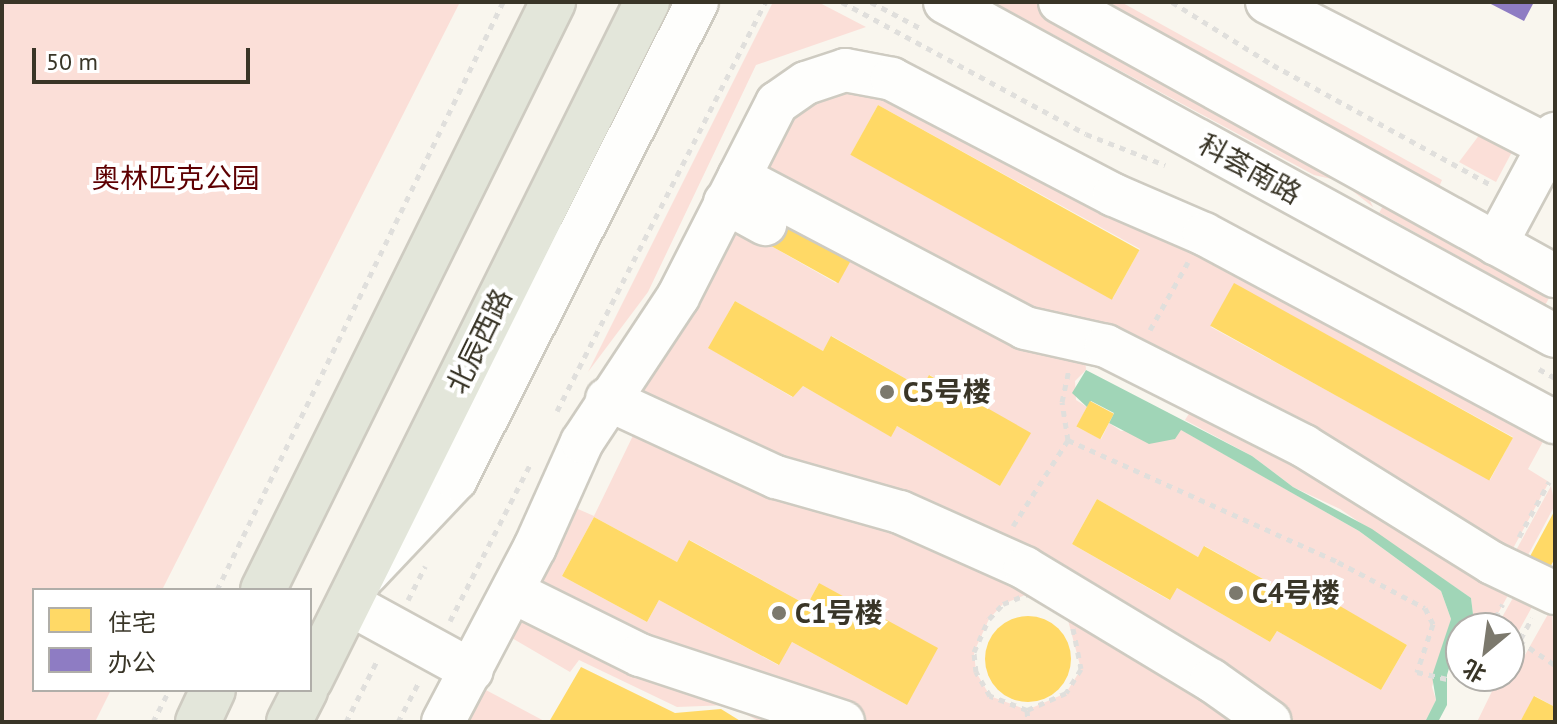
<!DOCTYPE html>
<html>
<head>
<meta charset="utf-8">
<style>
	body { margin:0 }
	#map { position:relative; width:1557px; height:724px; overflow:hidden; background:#f9f6ee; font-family:"PT Sans","Noto Sans SC",sans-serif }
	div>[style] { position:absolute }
	.green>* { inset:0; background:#fbdfd8; transform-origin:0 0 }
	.water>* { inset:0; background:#a0d5b7 }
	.homes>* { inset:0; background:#ffd966; transform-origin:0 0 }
	.round { border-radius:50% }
	.offices>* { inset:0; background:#8e7cc3 }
	.path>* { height:5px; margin-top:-2.5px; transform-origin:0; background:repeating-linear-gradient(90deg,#e0dfdc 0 6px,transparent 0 12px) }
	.roads { filter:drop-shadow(2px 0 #cecbc1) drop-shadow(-2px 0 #cecbc1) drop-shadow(0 2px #cecbc1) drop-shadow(0 -2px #cecbc1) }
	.minor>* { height:42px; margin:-21px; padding:0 21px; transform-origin:21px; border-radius:21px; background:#fefefc }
	.major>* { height:44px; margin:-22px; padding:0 22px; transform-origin:22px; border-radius:22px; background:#e3e6da }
	.dots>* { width:22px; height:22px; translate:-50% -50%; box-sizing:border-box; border:4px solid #fff; border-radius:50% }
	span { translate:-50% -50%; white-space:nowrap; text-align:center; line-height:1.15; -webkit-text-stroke:8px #fff; paint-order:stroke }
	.street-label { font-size:28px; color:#393527 }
	.park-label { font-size:28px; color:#5e0002 }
	.poi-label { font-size:28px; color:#393527; font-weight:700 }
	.left { translate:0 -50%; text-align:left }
	.frame { position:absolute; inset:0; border:4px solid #393527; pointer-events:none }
	.legend { position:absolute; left:32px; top:588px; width:280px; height:104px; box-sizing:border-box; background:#fff; border:2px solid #b0aea9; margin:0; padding:10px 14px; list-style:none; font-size:24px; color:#393527 }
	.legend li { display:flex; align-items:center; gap:16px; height:40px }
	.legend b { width:40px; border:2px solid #b0aea9 }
	.north { position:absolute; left:1445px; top:612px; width:80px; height:80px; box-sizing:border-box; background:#fff; border:2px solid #b0aea9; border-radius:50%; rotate:209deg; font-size:22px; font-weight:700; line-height:32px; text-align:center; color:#393527 }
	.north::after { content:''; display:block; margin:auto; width:28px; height:36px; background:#7c796d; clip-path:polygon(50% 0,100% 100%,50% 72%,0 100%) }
	.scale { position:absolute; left:32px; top:48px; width:218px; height:36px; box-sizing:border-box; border:4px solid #393527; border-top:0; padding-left:10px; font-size:24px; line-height:28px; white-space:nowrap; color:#393527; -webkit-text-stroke:6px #fff; paint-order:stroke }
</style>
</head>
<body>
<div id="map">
	<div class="green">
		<div style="clip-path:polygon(2px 2px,460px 2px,162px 590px,34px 590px,34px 690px,111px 690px,95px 722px,2px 722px)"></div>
		<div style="clip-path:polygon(773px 2px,818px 2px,866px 27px,756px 65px,648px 292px,588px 372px)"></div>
		<div style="clip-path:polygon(993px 2px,1036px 2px,1341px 168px,1361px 182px,1373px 207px,1340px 181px,1314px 175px)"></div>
		<div style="clip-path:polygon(1107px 2px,1121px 2px,1372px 141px,1442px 180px,1439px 187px)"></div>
		<div style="clip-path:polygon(evenodd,845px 70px,1552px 425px,1528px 469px,1549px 482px,1503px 567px,1512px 588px,1490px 628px,1466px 628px,1473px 614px,1471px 598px,1340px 509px,1293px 487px,1252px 456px,1185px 420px,1201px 395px,1084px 342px,1086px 370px,1075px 381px,1076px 400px,1087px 407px,1077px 427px,1101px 439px,1109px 423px,1121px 431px,1178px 428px,1359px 531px,1441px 591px,1451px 619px,1432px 687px,1436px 700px,1425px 722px,760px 722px,729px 705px,677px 707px,579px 660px,570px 672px,505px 634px,515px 618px,534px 627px,542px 607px,513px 592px,555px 499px,594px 516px,643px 415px,607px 399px,777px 103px,845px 70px,878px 105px,1140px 249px,1113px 298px,851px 154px,878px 105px,845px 70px,757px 238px,852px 256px,836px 283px,757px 238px,845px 70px,1234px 284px,1513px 437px,1490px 480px,1211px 327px,1234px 284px,845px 70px,735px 301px,823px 351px,832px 336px,922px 388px,930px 375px,1030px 434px,1000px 486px,897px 426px,890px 436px,803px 386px,792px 397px,709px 348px,735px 301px,845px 70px,1097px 499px,1198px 557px,1205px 546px,1295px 597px,1302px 585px,1407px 645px,1381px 690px,1277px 631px,1270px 642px,1177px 588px,1169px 600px,1072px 544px,1097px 499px,845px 70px,594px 517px,677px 562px,690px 540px,807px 605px,819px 583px,907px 705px,792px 642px,778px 665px,659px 600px,647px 622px,562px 576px,594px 517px,845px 70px,1030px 593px,1065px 609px,1081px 669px,1066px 693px,1027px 710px,990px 696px,976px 672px,974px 652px,989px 619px,1003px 604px,1030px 593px)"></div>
		<div style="clip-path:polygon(1483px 130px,1513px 150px,1496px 182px,1459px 162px)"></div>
		<div style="left:1389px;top:195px;width:190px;height:20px;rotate:29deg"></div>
		<div style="clip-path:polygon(1551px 486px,1555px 505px,1519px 572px,1508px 565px)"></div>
		<div style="clip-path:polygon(1514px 596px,1533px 605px,1509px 649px,1509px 628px,1496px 628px)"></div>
		<div style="clip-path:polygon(1552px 607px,1555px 707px,1535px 696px,1520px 722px,1477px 722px,1497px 681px,1508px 685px)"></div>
		<div style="clip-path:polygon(467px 680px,546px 722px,443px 722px)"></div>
	</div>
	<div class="water">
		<div style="clip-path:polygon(1086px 370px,1252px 456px,1293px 487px,1372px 529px,1471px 598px,1473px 614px,1461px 628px,1447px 675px,1447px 705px,1438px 722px,1425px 722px,1436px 700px,1432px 676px,1451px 619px,1441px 591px,1359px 531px,1181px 430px,1175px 439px,1149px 444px,1109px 423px,1114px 413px,1091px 401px,1087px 407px,1072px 393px)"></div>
	</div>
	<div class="homes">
		<div style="left:878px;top:105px;width:299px;height:57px;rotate:29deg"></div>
		<div style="left:772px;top:211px;width:93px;height:31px;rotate:29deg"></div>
		<div style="left:1234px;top:283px;width:319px;height:49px;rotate:29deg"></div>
		<div style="clip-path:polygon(735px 301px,823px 351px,831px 336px,922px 388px,929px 375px,1031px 433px,1000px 486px,897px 426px,891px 437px,803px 386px,793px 397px,708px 348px)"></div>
		<div style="left:1090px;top:401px;width:27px;height:29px;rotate:28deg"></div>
		<div style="clip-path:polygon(1097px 499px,1198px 557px,1204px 546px,1295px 597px,1302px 584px,1407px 645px,1381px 690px,1277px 631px,1270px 642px,1177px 588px,1170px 600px,1072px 544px)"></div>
		<div style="clip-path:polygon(1555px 510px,1555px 558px,1540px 586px,1520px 575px)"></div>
		<div style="clip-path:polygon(594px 517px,677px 562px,689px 540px,807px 605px,819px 583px,938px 648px,907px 705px,792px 642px,779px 665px,659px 600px,647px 622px,562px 576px)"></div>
		<div class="round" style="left:985px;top:616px;width:86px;height:86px"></div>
		<div style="clip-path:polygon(581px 667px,675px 713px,721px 709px,742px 722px,549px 722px)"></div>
		<div style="clip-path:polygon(1534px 696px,1555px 707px,1555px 722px,1520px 722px)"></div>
	</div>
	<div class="offices">
		<div style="clip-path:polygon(1487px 2px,1534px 2px,1524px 21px)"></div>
	</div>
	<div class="path">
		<div style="left:842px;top:2px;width:277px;rotate:28.4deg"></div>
		<div style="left:1086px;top:134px;width:85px;rotate:21.4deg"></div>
		<div style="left:871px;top:2px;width:55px;rotate:28deg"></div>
		<div style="left:1172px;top:2px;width:119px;rotate:32deg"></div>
		<div style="left:1273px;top:65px;width:249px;rotate:28.8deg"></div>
		<div style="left:1150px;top:330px;width:78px;rotate:-60.8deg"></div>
		<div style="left:1539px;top:369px;width:18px;rotate:29deg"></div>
		<div style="left:557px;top:411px;width:459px;rotate:-63deg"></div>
		<div style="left:1068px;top:440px;width:296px;rotate:24.3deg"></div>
		<div style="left:1338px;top:562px;width:98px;rotate:27.9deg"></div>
		<div style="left:1425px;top:608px;width:18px;rotate:63deg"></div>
		<div style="left:1433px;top:624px;width:51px;rotate:108.4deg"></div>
		<div style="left:1417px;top:672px;width:31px;rotate:13deg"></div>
		<div style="left:1013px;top:526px;width:102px;rotate:-57.4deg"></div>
		<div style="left:1068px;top:440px;width:38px;rotate:-99deg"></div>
		<div style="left:1062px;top:402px;width:33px;rotate:-78deg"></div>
		<div style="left:1519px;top:537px;width:63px;rotate:-61.4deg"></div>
		<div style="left:217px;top:590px;width:654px;rotate:-64.06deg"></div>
		<div style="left:1030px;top:593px;width:36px"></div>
		<div style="left:1066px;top:593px;width:77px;rotate:78.8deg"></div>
		<div style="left:1081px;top:669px;width:28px;rotate:122deg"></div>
		<div style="left:1066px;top:693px;width:43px;rotate:156.4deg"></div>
		<div style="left:1027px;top:710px;width:40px;rotate:-159deg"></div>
		<div style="left:990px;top:696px;width:28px;rotate:-120deg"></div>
		<div style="left:976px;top:672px;width:20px;rotate:-96deg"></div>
		<div style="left:974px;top:652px;width:36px;rotate:-66deg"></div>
		<div style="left:989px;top:619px;width:21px;rotate:-47deg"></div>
		<div style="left:1003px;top:604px;width:29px;rotate:-22deg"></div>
		<div style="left:408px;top:600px;width:38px;rotate:-63deg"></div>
		<div style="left:450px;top:621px;width:178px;rotate:-62.9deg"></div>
		<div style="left:1490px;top:628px;width:27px;rotate:-62deg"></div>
		<div style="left:1519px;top:641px;width:43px;rotate:33.7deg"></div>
		<div style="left:1509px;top:660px;width:48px;rotate:-61.3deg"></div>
		<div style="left:1497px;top:681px;width:6px;rotate:-59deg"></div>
		<div style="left:1027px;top:710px;width:12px;rotate:85deg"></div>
		<div style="left:153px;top:722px;width:36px;rotate:-63deg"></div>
		<div style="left:346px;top:722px;width:71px;rotate:-63.1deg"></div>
		<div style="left:398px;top:722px;width:47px;rotate:-62.4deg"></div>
	</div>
	<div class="roads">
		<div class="minor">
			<div style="left:945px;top:2px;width:695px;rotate:28.7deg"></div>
			<div style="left:1060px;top:2px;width:566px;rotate:28.97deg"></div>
			<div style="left:1267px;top:2px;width:316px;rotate:27.1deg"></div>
			<div style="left:739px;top:177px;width:323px;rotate:27.8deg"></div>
			<div style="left:1025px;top:328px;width:83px;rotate:12.5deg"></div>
			<div style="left:1106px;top:346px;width:222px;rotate:26.8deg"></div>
			<div style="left:1304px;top:446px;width:221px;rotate:31.9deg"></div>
			<div style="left:1492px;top:563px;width:70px;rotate:25.5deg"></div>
			<div style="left:725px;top:202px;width:46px;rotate:28.8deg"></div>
			<div style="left:1496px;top:244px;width:125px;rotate:-61.8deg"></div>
			<div style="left:607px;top:399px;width:186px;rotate:24.8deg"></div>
			<div style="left:776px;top:477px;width:129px;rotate:15.8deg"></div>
			<div style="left:900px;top:512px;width:137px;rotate:24.1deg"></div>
			<div style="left:1025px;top:568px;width:217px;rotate:31.1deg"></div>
			<div style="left:1211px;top:680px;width:72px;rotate:35.4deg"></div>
			<div style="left:367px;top:573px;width:129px;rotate:-46.6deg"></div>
			<div style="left:456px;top:479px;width:534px;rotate:-63.2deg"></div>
			<div style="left:513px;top:592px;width:142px;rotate:26.4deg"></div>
			<div style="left:640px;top:655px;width:214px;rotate:18.3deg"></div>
			<div style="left:348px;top:603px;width:141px;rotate:28.7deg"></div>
			<div style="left:443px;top:722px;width:198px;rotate:-62.3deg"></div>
			<div style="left:535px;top:547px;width:115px;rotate:-65.9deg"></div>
			<div style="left:582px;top:442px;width:174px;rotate:-56.5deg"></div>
			<div style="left:678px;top:297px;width:218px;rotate:-63deg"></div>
			<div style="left:777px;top:103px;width:35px;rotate:-35deg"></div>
			<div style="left:806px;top:83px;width:41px;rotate:-18.4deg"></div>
			<div style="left:845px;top:70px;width:48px;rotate:10.8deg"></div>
			<div style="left:892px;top:79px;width:250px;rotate:27.6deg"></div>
			<div style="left:1114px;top:195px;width:98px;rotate:23.4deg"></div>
			<div style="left:1204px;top:234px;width:398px;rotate:28.2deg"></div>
		</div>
		<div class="major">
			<div style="left:263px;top:590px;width:656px;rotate:-63.75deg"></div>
			<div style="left:310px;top:680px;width:757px;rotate:-63.57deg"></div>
			<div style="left:198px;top:722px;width:35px;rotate:-65deg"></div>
			<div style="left:289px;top:722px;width:36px;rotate:-63deg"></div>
		</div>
	</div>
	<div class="dots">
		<div style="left:887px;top:392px;background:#7c796d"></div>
		<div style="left:1236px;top:593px;background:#7c796d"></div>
		<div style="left:779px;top:613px;background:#7c796d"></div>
	</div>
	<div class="street-label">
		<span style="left:1250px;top:169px;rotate:29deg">科荟南路</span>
		<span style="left:479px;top:341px;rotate:-64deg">北辰西路</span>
	</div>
	<div class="park-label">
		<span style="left:176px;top:178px">奥林匹克公园</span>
	</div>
	<div class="poi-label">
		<span class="left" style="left:903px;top:392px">C5号楼</span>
		<span class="left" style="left:1252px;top:593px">C4号楼</span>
		<span class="left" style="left:795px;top:613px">C1号楼</span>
	</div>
	<div class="frame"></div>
	<ul class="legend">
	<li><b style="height:22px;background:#ffd966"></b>住宅</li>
	<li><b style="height:22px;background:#8e7cc3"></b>办公</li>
	</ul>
	<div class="north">北</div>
	<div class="scale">50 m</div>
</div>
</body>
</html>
